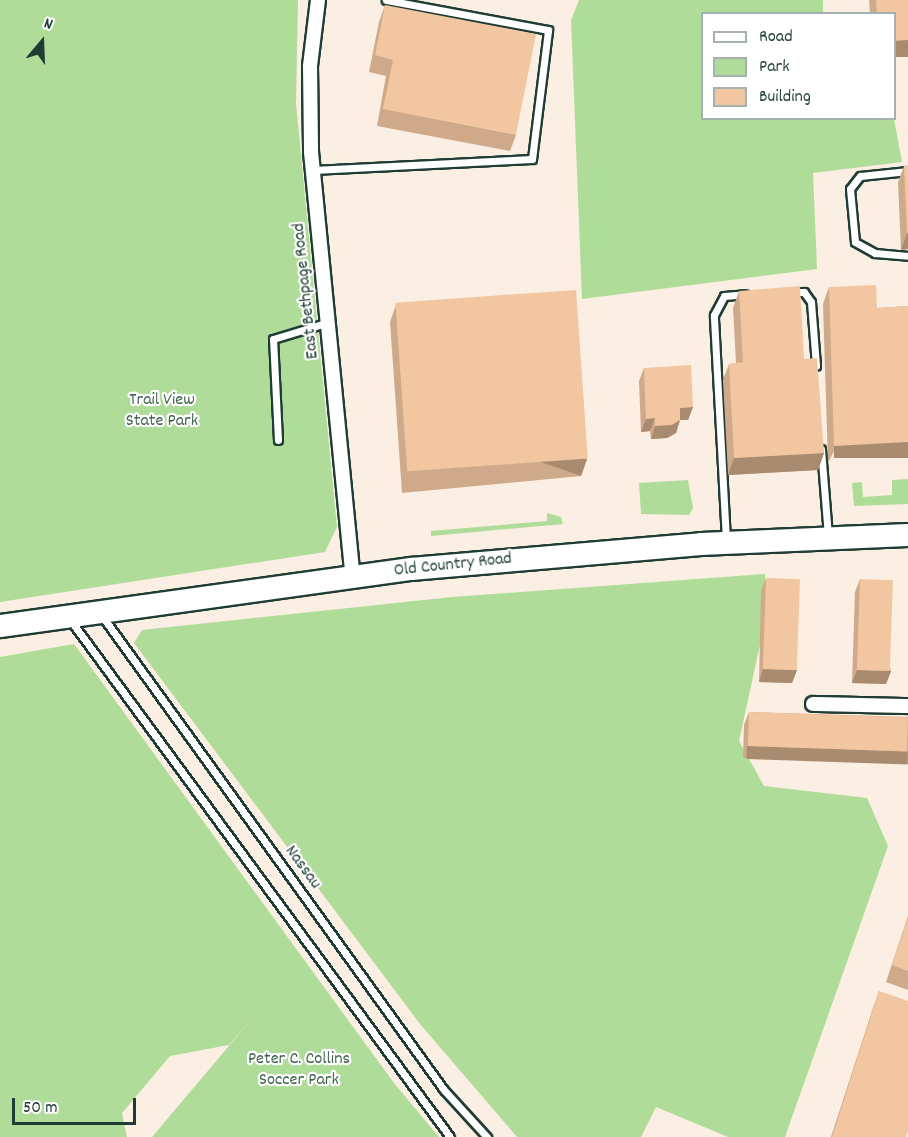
<!DOCTYPE html>
<html>
<head>
<meta charset="utf-8">
<style>
	body { margin:0 }
	#map { position:relative; width:908px; height:1137px; overflow:hidden; background:#fbeee2; font-family:Dekko,sans-serif }
	div>[style] { position:absolute }
	.green>* { inset:0; background:#b0dc9a }
	.roads { filter:drop-shadow(2px 0 #1f3d34) drop-shadow(-2px 0 #1f3d34) drop-shadow(0 2px #1f3d34) drop-shadow(0 -2px #1f3d34) }
	.service>* { height:7px; margin:-3.5px; padding:0 3.5px; transform-origin:3.5px; border-radius:3.5px; background:#fff }
	.minor>* { height:14px; margin:-7px; padding:0 7px; transform-origin:7px; border-radius:7px; background:#fff }
	.primary>* { height:22px; margin:-11px; padding:0 11px; transform-origin:11px; border-radius:11px; background:#fff }
	.wall>* { inset:0; background:#cfaa8a }
	.shaded-wall>* { inset:0; background:#a98b70; transform-origin:0 0 }
	.building>* { inset:0; background:#f1c6a0; transform-origin:0 0 }
	span { translate:-50% -50%; white-space:nowrap; text-align:center; line-height:1.15; -webkit-text-stroke:4.5px #fff; paint-order:stroke }
	.street-label { font-size:18px; color:#1f3d34 }
	.park-label { font-size:18px; color:#43654e }
	.legend { position:absolute; left:701px; top:12px; width:195px; height:108px; box-sizing:border-box; background:#fff; border:2px solid #a5b1ae; margin:0; padding:8px 10px; list-style:none; font-size:18px; color:#1f3d34 }
	.legend li { display:flex; align-items:center; gap:12px; height:30px }
	.legend b { width:30px; border:2px solid #a5b1ae }
	.north { position:absolute; left:12px; top:12px; width:60px; height:60px; -webkit-text-stroke:4px #fff; paint-order:stroke; rotate:19deg; font-size:16px; font-weight:700; line-height:24px; text-align:center; color:#1f3d34 }
	.north::after { content:''; display:block; margin:auto; width:21px; height:27px; background:#1f3d34; clip-path:polygon(50% 0,100% 100%,50% 72%,0 100%) }
	.scale { position:absolute; left:12px; top:1098px; width:124px; height:27px; box-sizing:border-box; border:3px solid #1f3d34; border-top:0; padding-left:8px; font-size:18px; line-height:21px; white-space:nowrap; color:#1f3d34; -webkit-text-stroke:4px #fff; paint-order:stroke }
</style>
</head>
<body>
<div id="map">
	<div class="green">
		<div style="clip-path:polygon(0 0,298px 0,296px 103px,337px 527px,325px 552px,0 602px)"></div>
		<div style="clip-path:polygon(579px 0,823px 0,823px 13px,702px 14px,702px 118px,894px 119px,902px 162px,813px 173px,817px 269px,582px 299px,571px 20px)"></div>
		<div style="clip-path:polygon(908px 479px,908px 504px,854px 506px,852px 483px,862px 482px,863px 497px,892px 495px,892px 480px)"></div>
		<div style="clip-path:polygon(688px 480px,693px 508px,689px 515px,641px 514px,639px 483px)"></div>
		<div style="clip-path:polygon(547px 513px,561px 517px,563px 524px,431px 536px,431px 531px,547px 521px)"></div>
		<div style="clip-path:polygon(765px 574px,765px 622px,739px 741px,764px 786px,867px 798px,888px 846px,785px 1137px,728px 1137px,656px 1107px,641px 1137px,517px 1137px,420px 1024px,134px 643px,142px 630px,452px 597px)"></div>
		<div style="clip-path:polygon(74px 644px,394px 1083px,439px 1137px,152px 1137px,250px 1021px,229px 1045px,170px 1056px,122px 1113px,127px 1137px,0 1137px,0 657px)"></div>
	</div>
	<div class="roads">
		<div class="service">
			<div style="left:313px;top:170px;width:219px;rotate:-2.9deg"></div>
			<div style="left:532px;top:159px;width:130px;rotate:-82.9deg"></div>
			<div style="left:548px;top:30px;width:165px;rotate:-169.5deg"></div>
			<div style="left:908px;top:171px;width:48px;rotate:174.1deg"></div>
			<div style="left:860px;top:176px;width:16px;rotate:128deg"></div>
			<div style="left:850px;top:189px;width:53px;rotate:84.6deg"></div>
			<div style="left:855px;top:242px;width:23px;rotate:29deg"></div>
			<div style="left:875px;top:253px;width:33px;rotate:5deg"></div>
			<div style="left:792px;top:292px;width:12px"></div>
			<div style="left:804px;top:292px;width:12px;rotate:55deg"></div>
			<div style="left:811px;top:302px;width:64px;rotate:85.5deg"></div>
			<div style="left:278px;top:440px;width:101px;rotate:-92.8deg"></div>
			<div style="left:273px;top:339px;width:59px;rotate:-16.9deg"></div>
			<div style="left:821px;top:449px;width:87px;rotate:85.4deg"></div>
			<div style="left:726px;top:540px;width:225px;rotate:-93.1deg"></div>
			<div style="left:714px;top:315px;width:21px;rotate:-62deg"></div>
			<div style="left:724px;top:296px;width:21px;rotate:-5deg"></div>
			<div style="left:102px;top:616px;width:584px;rotate:54.19deg"></div>
			<div style="left:444px;top:1090px;width:64px;rotate:47.5deg"></div>
			<div style="left:71px;top:621px;width:640px;rotate:53.7deg"></div>
		</div>
		<div class="minor">
			<div style="left:318px;top:0;width:66px;rotate:96.9deg"></div>
			<div style="left:310px;top:66px;width:86px;rotate:89.3deg"></div>
			<div style="left:311px;top:152px;width:427px;rotate:84.4deg"></div>
			<div style="left:813px;top:704px;width:95px;rotate:1.2deg"></div>
		</div>
		<div class="primary">
			<div style="left:0;top:626px;width:415px;rotate:-7.9deg"></div>
			<div style="left:411px;top:569px;width:291px;rotate:-4.9deg"></div>
			<div style="left:701px;top:544px;width:207px;rotate:-2.5deg"></div>
		</div>
	</div>
	<div class="wall">
		<div style="clip-path:polygon(869px 0,908px 0,894px 14px,870px 14px)"></div>
		<div style="clip-path:polygon(385px 5px,516px 135px,510px 151px,377px 126px,386px 76px,369px 72px,379px 22px)"></div>
		<div style="clip-path:polygon(908px 165px,908px 249px,901px 250px,898px 182px,904px 166px)"></div>
		<div style="clip-path:polygon(829px 287px,877px 308px,908px 306px,828px 463px,823px 304px)"></div>
		<div style="clip-path:polygon(739px 291px,804px 359px,824px 453px,818px 470px,728px 475px,723px 380px,729px 364px,736px 363px,733px 308px)"></div>
		<div style="clip-path:polygon(396px 305px,587px 459px,581px 476px,402px 493px,390px 322px)"></div>
		<div style="clip-path:polygon(644px 368px,693px 407px,688px 420px,680px 420px,676px 433px,667px 438px,651px 439px,650px 431px,641px 432px,639px 381px)"></div>
		<div style="clip-path:polygon(766px 578px,797px 670px,792px 683px,759px 682px,761px 591px)"></div>
		<div style="clip-path:polygon(860px 579px,891px 671px,886px 684px,852px 683px,855px 592px)"></div>
		<div style="clip-path:polygon(749px 712px,908px 717px,908px 764px,743px 758px,744px 725px)"></div>
		<div style="clip-path:polygon(908px 916px,908px 990px,886px 982px)"></div>
		<div style="clip-path:polygon(879px 991px,906px 1137px,831px 1137px,873px 1008px)"></div>
	</div>
	<div class="shaded-wall">
		<div style="left:908px;top:40px;width:17px;height:14px;rotate:90deg"></div>
		<div style="clip-path:polygon(907px 233px,908px 233px,908px 249px,901px 250px)"></div>
		<div style="clip-path:polygon(693px 407px,688px 420px,680px 420px,676px 433px,667px 438px,651px 439px,655px 426px,680px 408px)"></div>
		<div style="clip-path:polygon(655px 418px,650px 431px,641px 432px,646px 419px)"></div>
		<div style="left:908px;top:442px;width:16px;height:74px;rotate:90deg"></div>
		<div style="clip-path:polygon(824px 453px,818px 470px,728px 475px,734px 458px)"></div>
		<div style="left:587px;top:459px;width:18px;height:180px;rotate:109deg"></div>
		<div style="clip-path:polygon(763px 669px,797px 670px,792px 683px,759px 682px)"></div>
		<div style="clip-path:polygon(857px 670px,891px 671px,886px 684px,852px 683px)"></div>
		<div style="left:747px;top:746px;width:161px;height:13px;rotate:2deg"></div>
	</div>
	<div class="building">
		<div style="clip-path:polygon(876px 0,908px 0,908px 40px,894px 41px,894px 14px,877px 14px)"></div>
		<div style="clip-path:polygon(385px 5px,536px 34px,516px 135px,383px 109px,393px 60px,375px 55px)"></div>
		<div style="clip-path:polygon(908px 165px,908px 233px,907px 233px,904px 166px)"></div>
		<div style="clip-path:polygon(876px 285px,877px 308px,908px 306px,908px 442px,834px 446px,829px 287px)"></div>
		<div style="clip-path:polygon(800px 286px,804px 359px,817px 358px,824px 453px,734px 458px,729px 364px,743px 362px,739px 291px)"></div>
		<div style="left:576px;top:290px;width:169px;height:181px;rotate:86deg"></div>
		<div style="clip-path:polygon(691px 365px,693px 407px,680px 408px,680px 420px,672px 425px,655px 426px,655px 418px,646px 419px,644px 368px)"></div>
		<div style="left:766px;top:578px;width:34px;height:91px;rotate:2deg"></div>
		<div style="left:860px;top:579px;width:33px;height:91px;rotate:2deg"></div>
		<div style="left:749px;top:712px;width:159px;height:34px;rotate:2deg"></div>
		<div style="clip-path:polygon(908px 918px,908px 971px,892px 965px)"></div>
		<div style="clip-path:polygon(879px 991px,908px 1001px,908px 1131px,906px 1137px,832px 1137px)"></div>
	</div>
	<div class="street-label">
		<span style="left:307px;top:291px;rotate:-96deg">East Bethpage Road</span>
		<span style="left:453px;top:566px;rotate:-6deg">Old Country Road</span>
		<span style="left:302px;top:868px;rotate:54deg">Nassau</span>
	</div>
	<div class="park-label">
		<span style="left:162px;top:412px">Trail View<br>State Park</span>
		<span style="left:299px;top:1071px">Peter C. Collins<br>Soccer Park</span>
	</div>
	<ul class="legend">
	<li><b style="height:8px;background:#fff"></b>Road</li>
	<li><b style="height:16px;background:#b0dc9a"></b>Park</li>
	<li><b style="height:16px;background:#f1c6a0"></b>Building</li>
	</ul>
	<div class="north">N</div>
	<div class="scale">50 m</div>
</div>
</body>
</html>
